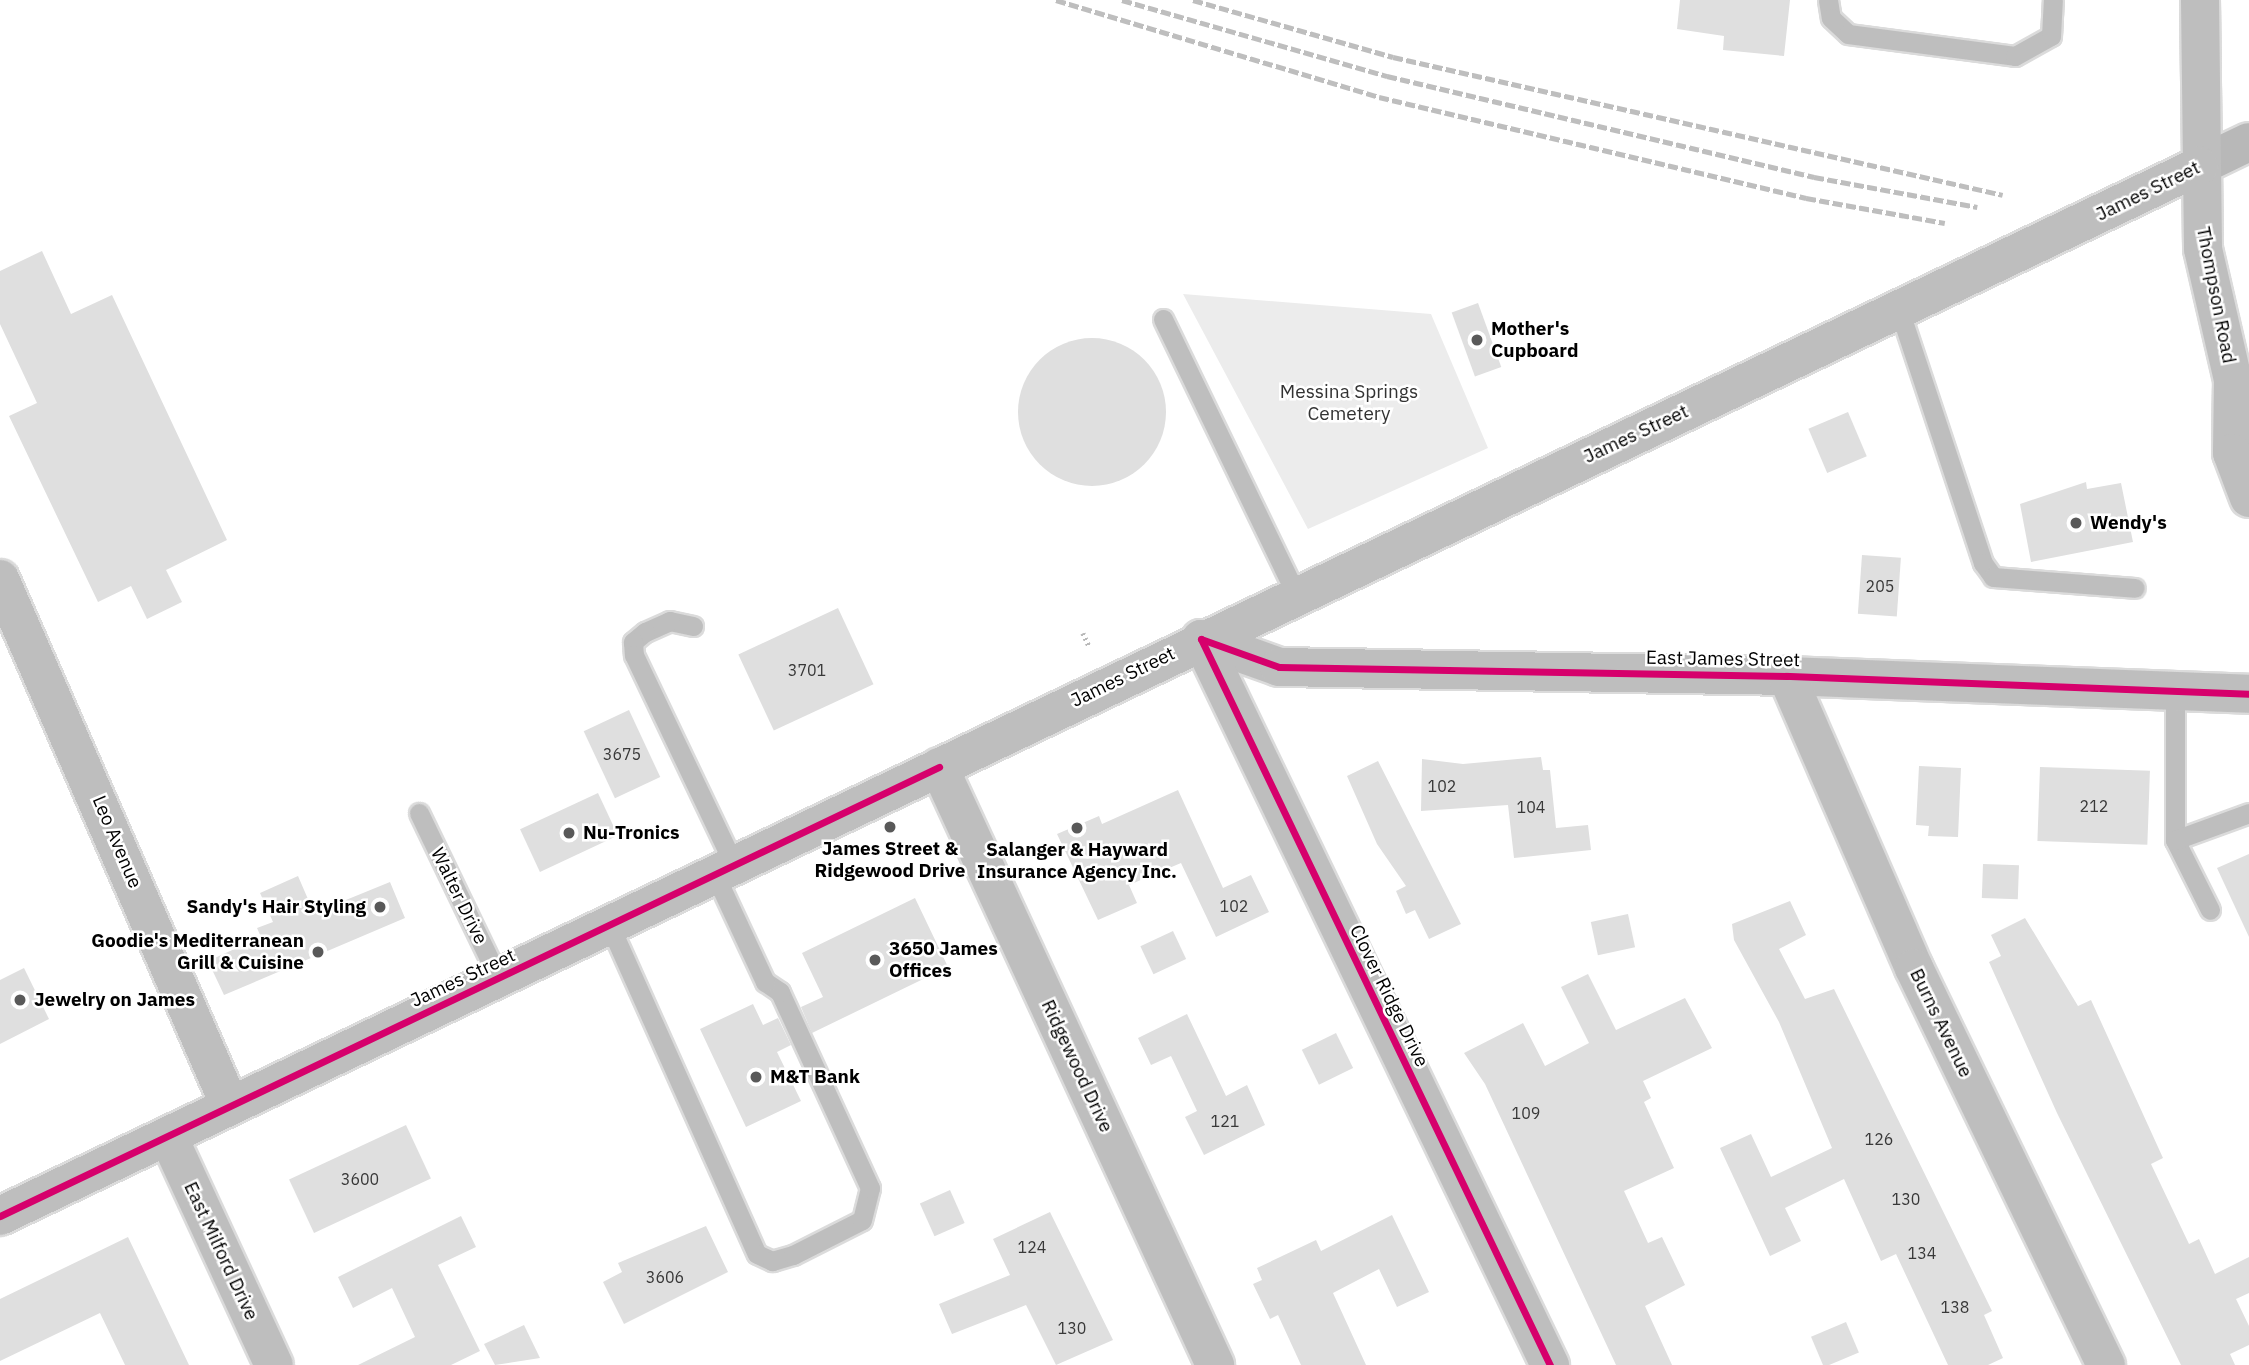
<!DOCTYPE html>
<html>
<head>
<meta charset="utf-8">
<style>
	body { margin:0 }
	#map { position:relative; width:2249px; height:1365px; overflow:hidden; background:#fff; font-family:"IBM Plex Sans",sans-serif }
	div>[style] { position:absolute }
	.green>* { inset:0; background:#ececec }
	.building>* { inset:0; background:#dfdfdf; transform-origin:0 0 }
	.round { border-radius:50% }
	.path>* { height:4.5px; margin-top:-2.25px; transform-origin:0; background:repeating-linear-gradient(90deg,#b9b9b9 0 2px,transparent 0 5.5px) }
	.roads { filter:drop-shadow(2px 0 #dbdbdb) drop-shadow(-2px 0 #dbdbdb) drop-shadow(0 2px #dbdbdb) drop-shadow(0 -2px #dbdbdb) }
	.service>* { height:19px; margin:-9.5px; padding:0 9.5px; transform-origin:9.5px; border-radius:9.5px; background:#bebebe }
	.minor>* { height:38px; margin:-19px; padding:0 19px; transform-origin:19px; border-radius:19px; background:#bebebe }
	.secondary>* { height:38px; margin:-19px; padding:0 19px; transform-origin:19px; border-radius:19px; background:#b8b8b8 }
	.primary>* { height:38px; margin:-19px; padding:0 19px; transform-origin:19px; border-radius:19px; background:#bebebe }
	.rail>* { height:5px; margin-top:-2.5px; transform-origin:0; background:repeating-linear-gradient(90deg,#bebebe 0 10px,transparent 0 13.5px) }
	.cycleway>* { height:7px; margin:-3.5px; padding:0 3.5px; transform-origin:3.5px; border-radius:3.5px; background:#d6006c }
	.dots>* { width:19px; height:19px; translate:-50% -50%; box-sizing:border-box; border:4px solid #fff; border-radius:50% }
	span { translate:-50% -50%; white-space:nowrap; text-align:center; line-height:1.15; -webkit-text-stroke:5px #fff; paint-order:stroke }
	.number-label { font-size:16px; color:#383838 }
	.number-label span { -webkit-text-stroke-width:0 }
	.street-label { font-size:19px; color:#000 }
	.poi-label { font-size:19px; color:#000; font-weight:700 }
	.left { translate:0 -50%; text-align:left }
	.right { translate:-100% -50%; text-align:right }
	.park-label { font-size:19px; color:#333 }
</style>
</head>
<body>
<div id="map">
	<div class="green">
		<div style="clip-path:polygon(1183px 294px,1431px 314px,1488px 448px,1308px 529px)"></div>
	</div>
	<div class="building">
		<div style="clip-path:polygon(1680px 0,1790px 0,1784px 56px,1723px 50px,1724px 36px,1677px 29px)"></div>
		<div style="clip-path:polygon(42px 251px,71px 314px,112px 295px,227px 540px,166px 570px,182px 602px,147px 619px,131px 586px,98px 602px,9px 416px,37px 403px,0 324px,0 271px)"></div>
		<div style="left:1478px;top:303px;width:68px;height:28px;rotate:70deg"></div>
		<div class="round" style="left:1018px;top:338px;width:148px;height:148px"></div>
		<div style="left:1848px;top:412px;width:48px;height:43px;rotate:67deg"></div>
		<div style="clip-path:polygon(2086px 482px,2087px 489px,2121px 483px,2133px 542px,2031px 562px,2020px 504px)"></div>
		<div style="left:1862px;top:555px;width:39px;height:59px;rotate:4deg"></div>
		<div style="left:838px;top:608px;width:84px;height:110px;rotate:65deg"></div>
		<div style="left:629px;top:710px;width:74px;height:50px;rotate:65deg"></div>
		<div style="clip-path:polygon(1541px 757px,1543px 770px,1550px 770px,1556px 828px,1588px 825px,1591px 850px,1514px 858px,1508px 805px,1421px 811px,1422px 759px,1463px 764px)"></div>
		<div style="clip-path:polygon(1378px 761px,1461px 924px,1429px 939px,1415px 910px,1406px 914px,1396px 891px,1406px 886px,1377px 844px,1347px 776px)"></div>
		<div style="clip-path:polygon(1919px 766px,1961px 768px,1958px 837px,1928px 836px,1929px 826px,1916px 825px)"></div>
		<div style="left:2040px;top:767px;width:110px;height:74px;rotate:2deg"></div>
		<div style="clip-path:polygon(1178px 790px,1223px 888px,1251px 875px,1269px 912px,1216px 937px,1181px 863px,1129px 885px,1137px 903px,1098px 920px,1057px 834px,1099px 816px,1102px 824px)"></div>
		<div style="left:598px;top:793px;width:47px;height:86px;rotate:65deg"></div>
		<div style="clip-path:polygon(2249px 854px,2249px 937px,2217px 868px)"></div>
		<div style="left:1983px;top:864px;width:36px;height:34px;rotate:2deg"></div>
		<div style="clip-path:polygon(298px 876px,314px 913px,390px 882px,405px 918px,224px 995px,208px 961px,261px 937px,257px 928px,273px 922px,260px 893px)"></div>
		<div style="clip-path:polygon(915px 898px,948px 967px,812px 1033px,801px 1007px,823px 997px,802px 953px)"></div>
		<div style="clip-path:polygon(1790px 901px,1806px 935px,1779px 949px,1805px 999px,1834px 989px,1992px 1311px,1984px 1315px,2003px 1358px,1988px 1365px,1948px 1365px,1896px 1254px,1881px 1261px,1844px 1179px,1785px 1208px,1801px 1241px,1770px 1256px,1720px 1148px,1751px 1134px,1771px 1177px,1832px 1148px,1779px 1022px,1734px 940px,1732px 924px)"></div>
		<div style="left:1628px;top:914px;width:34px;height:38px;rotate:78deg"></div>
		<div style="clip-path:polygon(2025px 918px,2078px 1006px,2091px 1000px,2163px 1158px,2151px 1164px,2189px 1244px,2199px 1239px,2215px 1274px,2249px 1257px,2249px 1293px,2236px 1299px,2249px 1326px,2249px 1345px,2230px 1354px,2235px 1365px,2181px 1365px,2057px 1113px,1989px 962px,2001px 956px,1991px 935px)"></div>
		<div style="left:1173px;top:931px;width:31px;height:36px;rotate:65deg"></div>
		<div style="clip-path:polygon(24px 968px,49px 1019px,0 1044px,0 980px)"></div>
		<div style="clip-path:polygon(1588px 974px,1616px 1030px,1685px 998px,1712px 1048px,1643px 1081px,1651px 1098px,1644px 1102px,1674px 1168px,1624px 1191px,1648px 1243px,1662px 1237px,1685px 1285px,1645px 1306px,1672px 1365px,1616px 1365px,1485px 1084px,1464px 1053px,1523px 1023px,1545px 1066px,1589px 1043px,1561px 987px)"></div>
		<div style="clip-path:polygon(753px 1004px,763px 1025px,778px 1018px,791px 1045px,777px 1052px,801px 1101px,746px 1127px,700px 1029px)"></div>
		<div style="clip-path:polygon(1187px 1014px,1226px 1096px,1247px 1085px,1265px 1125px,1204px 1155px,1185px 1117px,1197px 1111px,1171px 1056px,1151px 1065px,1138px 1038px)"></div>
		<div style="left:1336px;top:1033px;width:39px;height:38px;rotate:64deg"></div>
		<div style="left:406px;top:1125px;width:59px;height:129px;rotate:65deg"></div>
		<div style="left:950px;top:1190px;width:36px;height:33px;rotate:66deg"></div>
		<div style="clip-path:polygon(1050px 1212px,1113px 1340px,1056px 1365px,1026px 1305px,952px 1334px,939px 1304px,1010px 1275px,993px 1239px)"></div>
		<div style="clip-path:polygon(1392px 1215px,1429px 1292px,1397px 1307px,1379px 1269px,1333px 1293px,1366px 1365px,1301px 1365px,1278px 1315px,1270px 1319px,1253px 1284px,1262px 1280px,1257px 1268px,1316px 1240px,1321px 1251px)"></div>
		<div style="clip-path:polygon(461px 1216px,476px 1247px,438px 1265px,480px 1351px,451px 1365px,358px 1365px,415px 1337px,392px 1288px,353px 1308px,338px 1277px)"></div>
		<div style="clip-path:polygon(706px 1226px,728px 1272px,624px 1324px,603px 1282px,622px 1272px,618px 1263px)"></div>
		<div style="clip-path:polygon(128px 1237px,189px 1365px,125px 1365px,100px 1313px,0 1361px,0 1299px)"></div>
		<div style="left:1846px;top:1322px;width:33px;height:38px;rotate:67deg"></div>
		<div style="clip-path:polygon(524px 1325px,540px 1358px,495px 1365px,484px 1344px)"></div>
	</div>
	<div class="path">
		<div style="left:1083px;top:633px;width:14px;rotate:65deg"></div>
	</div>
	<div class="roads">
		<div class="service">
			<div style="left:1828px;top:0;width:18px;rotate:81deg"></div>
			<div style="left:1831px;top:18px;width:23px;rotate:43deg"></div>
			<div style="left:1848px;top:34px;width:168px;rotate:7.5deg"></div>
			<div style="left:2015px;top:56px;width:41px;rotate:-29.1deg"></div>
			<div style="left:2051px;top:36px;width:36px;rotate:-87deg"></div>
			<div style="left:1899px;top:309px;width:268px;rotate:71.7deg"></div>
			<div style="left:1983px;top:563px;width:17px;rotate:54deg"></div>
			<div style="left:1993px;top:577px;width:142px;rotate:4.4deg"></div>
			<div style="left:1163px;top:319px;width:305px;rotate:64.2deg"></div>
			<div style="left:693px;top:626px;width:24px;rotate:-168deg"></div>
			<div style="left:670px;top:621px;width:27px;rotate:156deg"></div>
			<div style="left:645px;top:632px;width:16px;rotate:140deg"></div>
			<div style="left:633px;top:642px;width:13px;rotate:86deg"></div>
			<div style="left:634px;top:655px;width:235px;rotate:64.5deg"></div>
			<div style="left:2175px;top:692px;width:148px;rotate:90deg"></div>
			<div style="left:2175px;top:840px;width:78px;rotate:63.4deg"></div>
			<div style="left:419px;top:813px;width:184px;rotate:64.3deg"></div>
			<div style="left:2175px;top:840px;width:79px;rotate:-20deg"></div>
			<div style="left:610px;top:926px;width:359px;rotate:65.9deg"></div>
			<div style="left:757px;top:1254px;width:17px;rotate:25deg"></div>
			<div style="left:772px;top:1261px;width:22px;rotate:-16deg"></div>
			<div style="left:793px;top:1255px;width:77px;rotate:-26.9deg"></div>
			<div style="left:862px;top:1220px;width:33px;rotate:-76deg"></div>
			<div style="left:870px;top:1188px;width:216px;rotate:-114.7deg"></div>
			<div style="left:780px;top:992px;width:18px;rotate:-146deg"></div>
			<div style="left:765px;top:982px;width:116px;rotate:-115deg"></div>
		</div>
		<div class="minor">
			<div style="left:0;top:579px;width:575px;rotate:66.42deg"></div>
			<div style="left:1201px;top:639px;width:83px;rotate:19.7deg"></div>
			<div style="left:1279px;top:667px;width:508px;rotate:1.01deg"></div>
			<div style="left:1787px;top:676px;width:462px;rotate:2.2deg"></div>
			<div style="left:1201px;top:639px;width:806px;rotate:64.33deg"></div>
			<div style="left:1787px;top:676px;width:318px;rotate:66.5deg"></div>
			<div style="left:1914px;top:968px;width:441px;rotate:64.2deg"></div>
			<div style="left:939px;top:767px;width:659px;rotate:65.22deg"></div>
			<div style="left:168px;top:1136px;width:252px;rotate:65.2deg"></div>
		</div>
		<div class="secondary">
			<div style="left:2199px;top:166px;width:55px;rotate:-25.6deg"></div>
		</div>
		<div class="primary">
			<div style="left:2200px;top:0;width:249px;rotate:89.3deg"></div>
			<div style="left:2203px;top:249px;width:134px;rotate:77.1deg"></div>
			<div style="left:2233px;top:380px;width:73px;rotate:90.8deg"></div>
			<div style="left:2232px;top:453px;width:48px;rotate:69.3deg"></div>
			<div style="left:0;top:1216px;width:2437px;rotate:-25.52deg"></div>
		</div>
	</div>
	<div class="rail">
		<div style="left:1056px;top:0;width:337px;rotate:16.7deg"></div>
		<div style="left:1379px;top:97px;width:439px;rotate:13.3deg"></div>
		<div style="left:1806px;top:198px;width:141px;rotate:10.2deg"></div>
		<div style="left:1122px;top:0;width:276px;rotate:16deg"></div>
		<div style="left:1387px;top:76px;width:439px;rotate:13.3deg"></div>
		<div style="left:1814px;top:177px;width:166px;rotate:10.4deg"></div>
		<div style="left:1193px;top:0;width:208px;rotate:15.9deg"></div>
		<div style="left:1393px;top:57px;width:625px;rotate:12.75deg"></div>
	</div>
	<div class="cycleway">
		<div style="left:1201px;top:639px;width:83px;rotate:19.7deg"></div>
		<div style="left:1279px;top:667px;width:508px;rotate:1.01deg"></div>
		<div style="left:1787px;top:676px;width:462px;rotate:2.2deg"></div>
		<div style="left:1201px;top:639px;width:806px;rotate:64.33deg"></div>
		<div style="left:0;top:1216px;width:1041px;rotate:-25.56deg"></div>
	</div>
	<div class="dots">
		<div style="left:1477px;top:340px;background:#595959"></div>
		<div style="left:2076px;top:523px;background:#595959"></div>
		<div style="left:890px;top:827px;background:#595959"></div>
		<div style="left:1077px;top:828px;background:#595959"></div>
		<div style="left:569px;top:833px;background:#595959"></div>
		<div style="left:380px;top:907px;background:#595959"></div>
		<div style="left:318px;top:952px;background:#595959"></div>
		<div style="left:875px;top:960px;background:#595959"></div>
		<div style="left:20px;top:1000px;background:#595959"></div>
		<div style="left:756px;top:1077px;background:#595959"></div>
	</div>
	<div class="number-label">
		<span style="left:1880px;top:586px">205</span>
		<span style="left:807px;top:670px">3701</span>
		<span style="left:622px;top:754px">3675</span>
		<span style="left:1442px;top:786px">102</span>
		<span style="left:2094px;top:806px">212</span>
		<span style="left:1531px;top:807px">104</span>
		<span style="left:1234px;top:906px">102</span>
		<span style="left:1526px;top:1113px">109</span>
		<span style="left:1225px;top:1121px">121</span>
		<span style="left:1879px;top:1139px">126</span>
		<span style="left:360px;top:1179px">3600</span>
		<span style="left:1906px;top:1199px">130</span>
		<span style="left:1032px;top:1247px">124</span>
		<span style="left:1922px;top:1253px">134</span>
		<span style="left:665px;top:1277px">3606</span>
		<span style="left:1955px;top:1307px">138</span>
		<span style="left:1072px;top:1328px">130</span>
	</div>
	<div class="street-label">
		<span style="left:2148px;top:191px;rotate:-26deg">James Street</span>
		<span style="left:2216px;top:295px;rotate:79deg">Thompson Road</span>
		<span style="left:1636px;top:434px;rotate:-25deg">James Street</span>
		<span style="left:1723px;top:659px;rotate:1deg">East James Street</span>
		<span style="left:1123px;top:677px;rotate:-26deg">James Street</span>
		<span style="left:117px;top:842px;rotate:67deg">Leo Avenue</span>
		<span style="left:459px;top:896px;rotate:64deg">Walter Drive</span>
		<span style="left:463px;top:978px;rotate:-25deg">James Street</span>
		<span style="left:1389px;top:996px;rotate:64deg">Clover Ridge Drive</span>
		<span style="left:1941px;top:1023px;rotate:64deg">Burns Avenue</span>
		<span style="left:1077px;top:1066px;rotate:65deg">Ridgewood Drive</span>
		<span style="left:221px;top:1251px;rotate:65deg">East Milford Drive</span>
	</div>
	<div class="poi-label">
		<span class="left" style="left:1491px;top:340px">Mother's<br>Cupboard</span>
		<span class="left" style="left:2090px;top:523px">Wendy's</span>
		<span class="left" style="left:583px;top:833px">Nu-Tronics</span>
		<span style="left:890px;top:860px">James Street &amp;<br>Ridgewood Drive</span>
		<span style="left:1077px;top:861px">Salanger &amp; Hayward<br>Insurance Agency Inc.</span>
		<span class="right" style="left:366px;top:907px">Sandy's Hair Styling</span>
		<span class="right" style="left:304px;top:952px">Goodie's Mediterranean<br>Grill &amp; Cuisine</span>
		<span class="left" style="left:889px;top:960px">3650 James<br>Offices</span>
		<span class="left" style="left:34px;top:1000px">Jewelry on James</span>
		<span class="left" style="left:770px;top:1077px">M&amp;T Bank</span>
	</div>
	<div class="park-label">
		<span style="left:1349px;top:403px">Messina Springs<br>Cemetery</span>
	</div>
</div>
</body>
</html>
